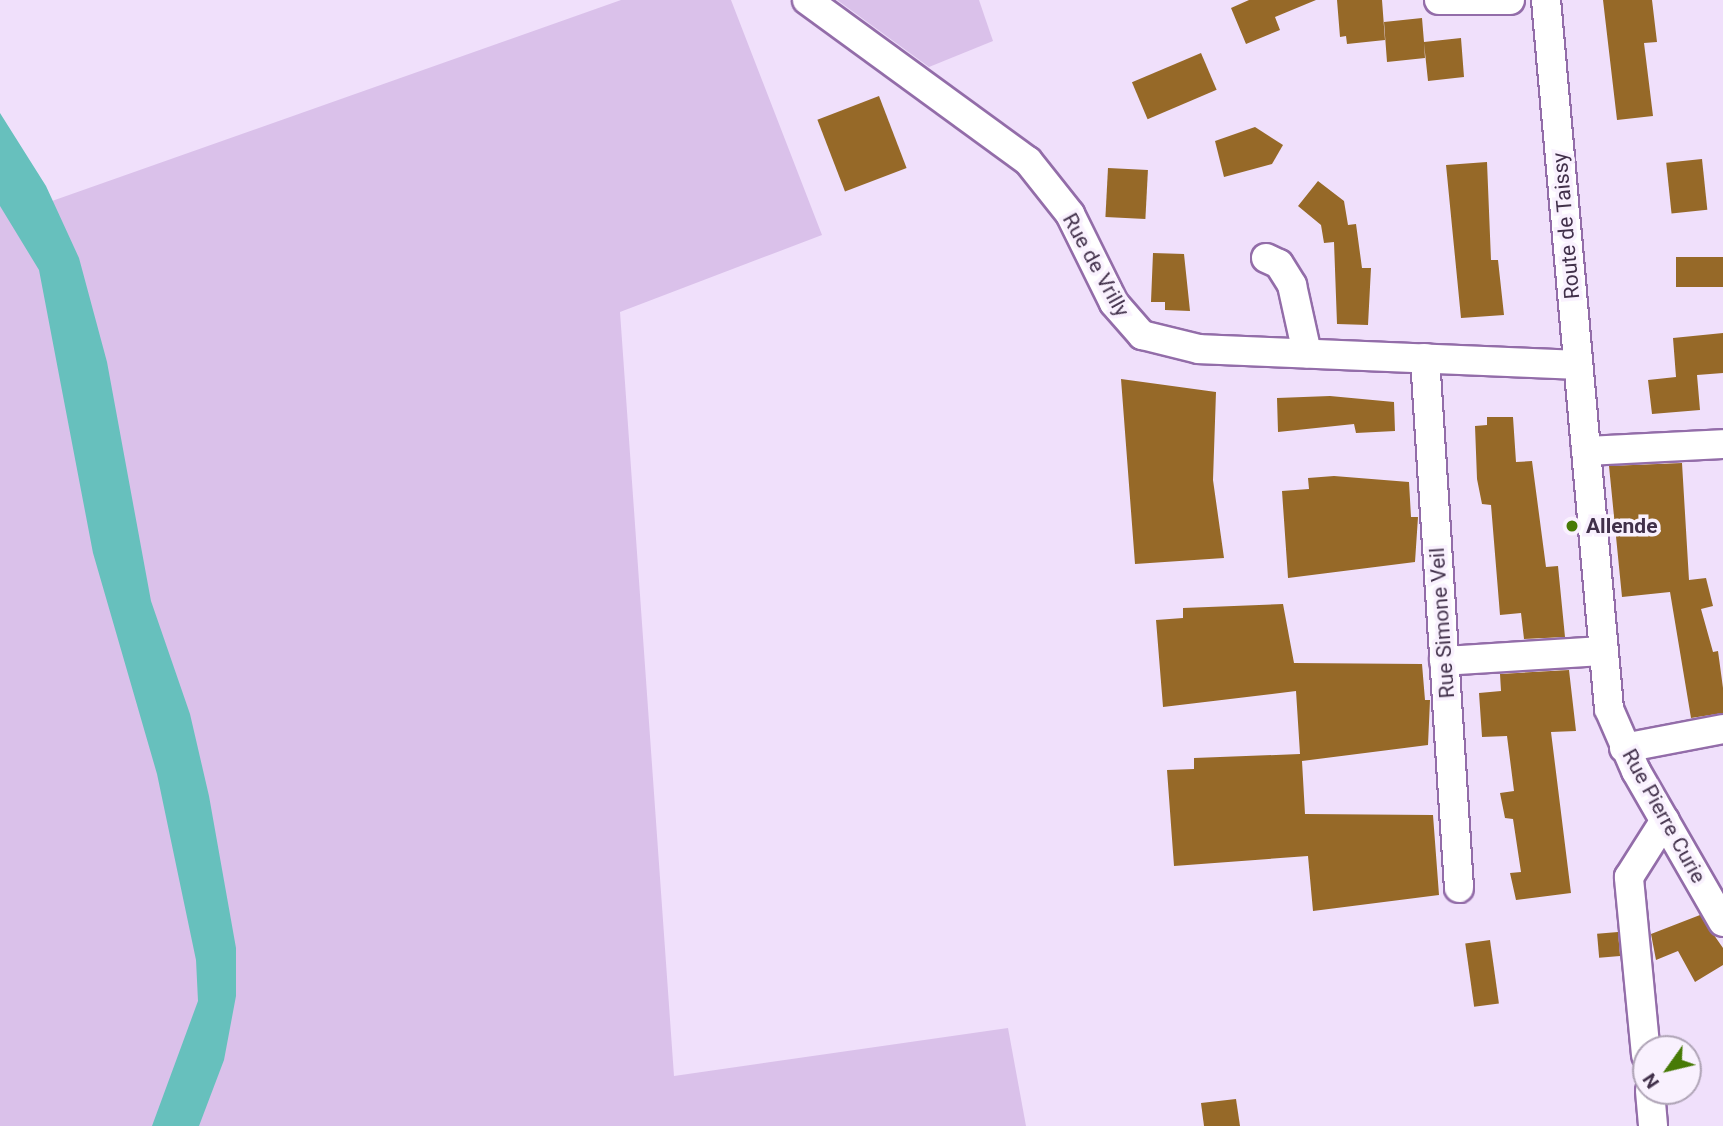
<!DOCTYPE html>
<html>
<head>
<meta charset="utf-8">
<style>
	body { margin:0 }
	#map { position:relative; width:1723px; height:1126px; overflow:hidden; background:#f0e0fb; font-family:Roboto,sans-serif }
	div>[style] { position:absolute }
	.green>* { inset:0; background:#dac1ea }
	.water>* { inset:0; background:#67c0bd }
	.building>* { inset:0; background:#966928; transform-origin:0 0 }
	.roads { filter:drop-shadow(2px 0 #936da9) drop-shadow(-2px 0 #936da9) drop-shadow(0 2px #936da9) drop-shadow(0 -2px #936da9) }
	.minor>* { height:28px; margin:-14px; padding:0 14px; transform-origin:14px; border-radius:14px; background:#fff }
	.dots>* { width:19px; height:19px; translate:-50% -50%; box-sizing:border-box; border:4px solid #f9f1fe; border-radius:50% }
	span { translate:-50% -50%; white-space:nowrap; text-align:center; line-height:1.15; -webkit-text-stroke:7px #f9f1fe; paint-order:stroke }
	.street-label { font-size:21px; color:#41304a }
	.poi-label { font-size:21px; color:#41304a; font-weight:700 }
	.left { translate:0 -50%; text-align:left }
	.north { position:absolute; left:1632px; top:1035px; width:70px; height:70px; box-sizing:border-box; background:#f9f1fe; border:2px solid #afa4b6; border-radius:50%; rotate:236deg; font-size:19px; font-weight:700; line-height:28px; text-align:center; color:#41304a }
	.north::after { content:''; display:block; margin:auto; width:24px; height:32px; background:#477a06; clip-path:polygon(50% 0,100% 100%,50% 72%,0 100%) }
</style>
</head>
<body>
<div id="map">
	<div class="green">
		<div style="clip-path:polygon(621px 0,731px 0,822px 235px,620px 312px,674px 1076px,1008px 1028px,1026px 1126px,0 1126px,0 142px,52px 201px)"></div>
		<div style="clip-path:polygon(837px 0,979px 0,993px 41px,929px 67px)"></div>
	</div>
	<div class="water">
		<div style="clip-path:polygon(0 113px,46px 186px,79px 258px,107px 362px,151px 601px,190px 714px,209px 796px,236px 948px,236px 996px,224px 1060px,199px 1126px,152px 1126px,198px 1001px,196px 960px,157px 774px,93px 553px,39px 270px,0 206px)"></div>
	</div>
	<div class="building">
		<div style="clip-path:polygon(1249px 0,1316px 0,1275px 17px,1280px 30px,1246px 44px,1231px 8px)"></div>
		<div style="clip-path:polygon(1337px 0,1382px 0,1385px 40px,1347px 44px,1346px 36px,1340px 37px)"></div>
		<div style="clip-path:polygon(1603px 0,1652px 0,1657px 42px,1644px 43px,1653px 116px,1617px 120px)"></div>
		<div style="clip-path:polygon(1422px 18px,1424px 42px,1461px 38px,1464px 77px,1428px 81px,1424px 43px,1425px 58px,1387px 62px,1384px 22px)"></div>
		<div style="left:1201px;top:53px;width:40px;height:75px;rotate:67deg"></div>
		<div style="left:879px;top:96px;width:77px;height:66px;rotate:69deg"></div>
		<div style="clip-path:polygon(1255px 127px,1283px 145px,1272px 164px,1224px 177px,1215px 141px)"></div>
		<div style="left:1702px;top:159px;width:51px;height:36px;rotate:84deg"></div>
		<div style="clip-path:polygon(1487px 162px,1491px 260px,1498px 260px,1504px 315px,1461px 318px,1446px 165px)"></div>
		<div style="left:1108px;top:168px;width:40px;height:49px;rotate:3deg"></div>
		<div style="clip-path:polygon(1318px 181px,1344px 201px,1348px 225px,1356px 224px,1362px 268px,1371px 268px,1368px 325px,1337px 324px,1334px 242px,1324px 243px,1321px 225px,1298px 206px)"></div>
		<div style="clip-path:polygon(1153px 253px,1184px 254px,1190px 311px,1165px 310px,1165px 302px,1151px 302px)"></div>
		<div style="left:1723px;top:257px;width:30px;height:47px;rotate:90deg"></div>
		<div style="clip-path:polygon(1723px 333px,1723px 373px,1697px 375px,1700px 410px,1652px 414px,1648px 380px,1676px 377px,1673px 338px)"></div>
		<div style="clip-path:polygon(1121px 379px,1216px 392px,1213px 480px,1224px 558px,1135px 564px)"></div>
		<div style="clip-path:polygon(1330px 396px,1394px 402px,1395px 431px,1356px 433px,1354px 424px,1278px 432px,1277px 398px)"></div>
		<div style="clip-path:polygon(1487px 417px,1513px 417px,1516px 462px,1532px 461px,1546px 567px,1558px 566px,1565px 637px,1524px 639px,1521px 613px,1500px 615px,1491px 505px,1482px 504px,1477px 479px,1475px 426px,1487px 425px)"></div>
		<div style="clip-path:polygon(1682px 463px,1689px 580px,1706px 578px,1713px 606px,1701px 609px,1713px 652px,1718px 651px,1723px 688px,1723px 713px,1691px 718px,1670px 592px,1622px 597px,1609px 466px)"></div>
		<div style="clip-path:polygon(1334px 476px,1409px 482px,1411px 517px,1418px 517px,1415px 562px,1288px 578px,1282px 491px,1309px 489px,1308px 478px)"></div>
		<div style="clip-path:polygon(1283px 604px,1294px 663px,1422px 664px,1425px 700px,1430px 700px,1428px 745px,1302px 761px,1305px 814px,1433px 815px,1439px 895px,1313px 911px,1308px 856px,1174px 866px,1167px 770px,1194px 769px,1194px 758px,1300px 754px,1296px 691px,1163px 707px,1156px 620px,1183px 618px,1183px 608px)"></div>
		<div style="clip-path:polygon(1569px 670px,1576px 731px,1551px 732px,1571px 893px,1516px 900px,1510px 873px,1521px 872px,1513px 819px,1505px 818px,1500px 793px,1514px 791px,1507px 736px,1482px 737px,1479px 693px,1501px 691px,1500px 674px)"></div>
		<div style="clip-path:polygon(1700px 915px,1723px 948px,1723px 965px,1695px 982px,1678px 951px,1656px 960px,1651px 934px)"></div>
		<div style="left:1618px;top:932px;width:24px;height:21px;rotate:85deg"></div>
		<div style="left:1490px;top:940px;width:64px;height:25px;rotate:82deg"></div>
		<div style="clip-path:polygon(1236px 1099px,1240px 1126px,1204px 1126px,1201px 1103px)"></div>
	</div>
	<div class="roads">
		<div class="minor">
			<div style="left:807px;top:0;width:273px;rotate:36.1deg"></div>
			<div style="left:1028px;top:161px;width:68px;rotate:51.6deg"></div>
			<div style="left:1070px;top:214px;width:99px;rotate:63.7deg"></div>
			<div style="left:1114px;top:303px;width:43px;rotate:48.8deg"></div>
			<div style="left:1142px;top:335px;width:59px;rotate:13.8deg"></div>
			<div style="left:1199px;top:349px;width:379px;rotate:2.4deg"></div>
			<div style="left:1439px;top:0;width:71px"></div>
			<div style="left:1546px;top:0;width:712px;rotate:84.92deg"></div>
			<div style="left:1609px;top:709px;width:68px;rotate:66.5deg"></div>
			<div style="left:1636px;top:771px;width:174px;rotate:60.1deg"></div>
			<div style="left:1266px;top:258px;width:14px;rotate:25deg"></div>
			<div style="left:1279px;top:264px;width:25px;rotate:58deg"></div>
			<div style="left:1292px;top:285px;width:70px;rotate:77.6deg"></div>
			<div style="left:1425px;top:358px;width:531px;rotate:86.33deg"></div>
			<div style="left:1586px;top:451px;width:137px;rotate:-2.9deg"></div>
			<div style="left:1444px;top:661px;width:160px;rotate:-3.6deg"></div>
			<div style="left:1624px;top:748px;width:101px;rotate:-10.9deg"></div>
			<div style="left:1646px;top:1055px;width:179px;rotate:-95.5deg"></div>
			<div style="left:1629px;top:877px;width:67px;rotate:-57.7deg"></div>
			<div style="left:1650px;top:1091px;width:35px;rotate:85deg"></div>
		</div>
	</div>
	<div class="dots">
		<div style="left:1572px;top:526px;background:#477a06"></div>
	</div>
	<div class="street-label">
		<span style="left:1566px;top:226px;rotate:-95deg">Route de Taissy</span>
		<span style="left:1096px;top:265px;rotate:61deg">Rue de Vrilly</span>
		<span style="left:1442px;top:623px;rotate:-94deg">Rue Simone Veil</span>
		<span style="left:1664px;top:816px;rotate:61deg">Rue Pierre Curie</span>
	</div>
	<div class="poi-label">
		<span class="left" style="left:1586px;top:526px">Allende</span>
	</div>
	<div class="north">N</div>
</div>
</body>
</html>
